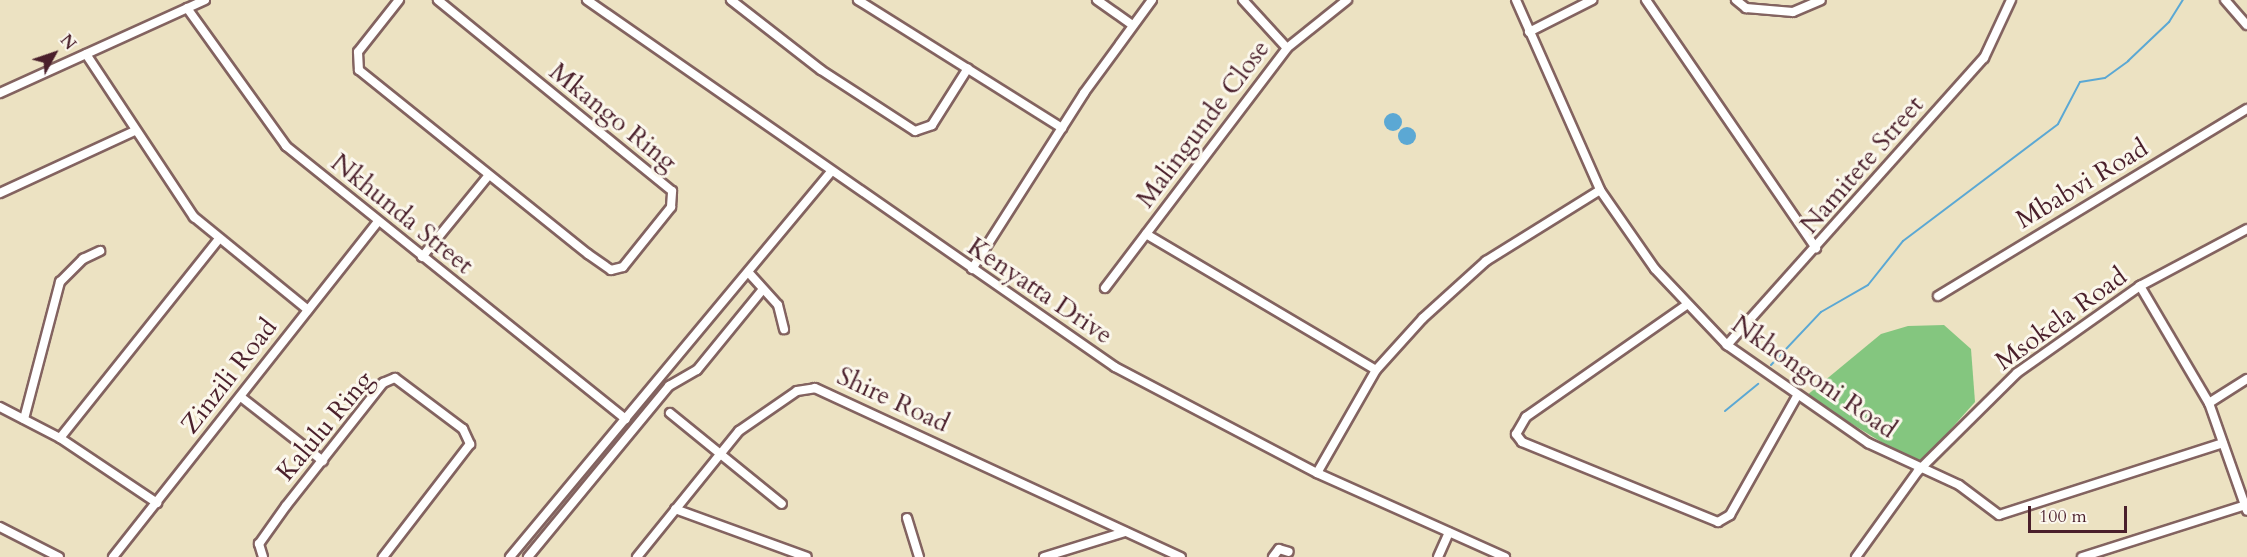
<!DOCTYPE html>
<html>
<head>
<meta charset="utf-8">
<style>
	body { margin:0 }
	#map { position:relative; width:2247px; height:557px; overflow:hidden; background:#ece2c2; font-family:Cardo,serif }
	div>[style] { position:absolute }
	.green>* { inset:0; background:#84c67f }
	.water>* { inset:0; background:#5ba8d4 }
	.round { border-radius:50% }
	.stream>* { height:2px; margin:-1px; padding:0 1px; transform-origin:1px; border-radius:1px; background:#5ba8d4 }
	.roads { filter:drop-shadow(2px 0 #836360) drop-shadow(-2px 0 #836360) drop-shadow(0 2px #836360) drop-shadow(0 -2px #836360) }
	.street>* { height:8px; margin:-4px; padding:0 4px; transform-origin:4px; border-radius:4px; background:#fff }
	span { translate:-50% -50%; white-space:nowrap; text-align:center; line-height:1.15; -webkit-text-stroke:6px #fbf7ec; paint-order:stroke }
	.street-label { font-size:26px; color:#4a1f2b }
	.north { position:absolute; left:24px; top:24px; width:60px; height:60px; -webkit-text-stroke:4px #fbf7ec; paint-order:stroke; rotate:50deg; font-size:16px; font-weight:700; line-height:24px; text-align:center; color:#4a1f2b }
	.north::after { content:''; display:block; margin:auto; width:21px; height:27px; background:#4a1f2b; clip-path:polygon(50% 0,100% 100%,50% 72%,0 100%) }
	.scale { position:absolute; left:2028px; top:506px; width:99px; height:27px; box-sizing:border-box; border:3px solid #4a1f2b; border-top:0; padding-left:8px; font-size:18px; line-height:21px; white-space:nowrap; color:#4a1f2b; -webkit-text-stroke:4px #fbf7ec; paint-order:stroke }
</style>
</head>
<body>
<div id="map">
	<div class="green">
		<div style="clip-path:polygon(1944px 325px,1971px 349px,1975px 402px,1919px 465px,1806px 396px,1881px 334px,1908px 326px)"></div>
	</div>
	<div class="water">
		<div class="round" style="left:1384px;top:113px;width:18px;height:18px"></div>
		<div class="round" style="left:1398px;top:127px;width:18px;height:18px"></div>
	</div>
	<div class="stream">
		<div style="left:1771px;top:365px;width:73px;rotate:-46.7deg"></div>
		<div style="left:1821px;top:312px;width:54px;rotate:-29.9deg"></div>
		<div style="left:1868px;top:285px;width:56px;rotate:-51.5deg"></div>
		<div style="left:1903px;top:241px;width:194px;rotate:-37deg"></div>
		<div style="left:2058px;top:124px;width:47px;rotate:-62.4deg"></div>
		<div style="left:2080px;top:82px;width:25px;rotate:-9deg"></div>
		<div style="left:2105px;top:78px;width:29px;rotate:-36deg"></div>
		<div style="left:2128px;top:61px;width:57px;rotate:-43.6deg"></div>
		<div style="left:2169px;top:22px;width:26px;rotate:-58deg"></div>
		<div style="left:1725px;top:411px;width:43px;rotate:-39.3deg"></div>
	</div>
	<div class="roads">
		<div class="street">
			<div style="left:399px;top:0;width:66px;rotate:128.3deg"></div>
			<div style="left:358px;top:52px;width:18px;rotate:87deg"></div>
			<div style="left:359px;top:70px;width:294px;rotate:38.8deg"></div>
			<div style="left:588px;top:254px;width:28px;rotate:35deg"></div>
			<div style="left:611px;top:270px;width:12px;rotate:-14deg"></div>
			<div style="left:623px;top:267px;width:77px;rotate:-51.3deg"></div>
			<div style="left:671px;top:207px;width:16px;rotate:-86deg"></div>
			<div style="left:672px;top:191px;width:302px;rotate:-140.8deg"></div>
			<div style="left:587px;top:0;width:643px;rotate:34.8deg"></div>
			<div style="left:1115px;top:367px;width:228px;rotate:27.7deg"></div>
			<div style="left:1317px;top:473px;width:206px;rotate:24.1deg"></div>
			<div style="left:731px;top:0;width:114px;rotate:37.9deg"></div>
			<div style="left:821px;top:70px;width:112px;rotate:33deg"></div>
			<div style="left:915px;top:131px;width:18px;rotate:-19deg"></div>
			<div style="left:932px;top:125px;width:67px;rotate:-57.7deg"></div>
			<div style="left:858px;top:0;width:241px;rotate:32.1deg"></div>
			<div style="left:1097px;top:0;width:42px;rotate:35.2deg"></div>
			<div style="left:1243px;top:0;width:65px;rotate:47.5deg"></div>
			<div style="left:1516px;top:0;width:208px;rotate:66.1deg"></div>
			<div style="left:1600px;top:190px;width:96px;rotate:55.2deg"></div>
			<div style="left:1655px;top:269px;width:105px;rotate:46.5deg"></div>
			<div style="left:1727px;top:345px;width:172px;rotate:34.8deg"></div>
			<div style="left:1868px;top:443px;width:100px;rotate:24.8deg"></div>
			<div style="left:1959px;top:485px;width:50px;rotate:36.9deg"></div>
			<div style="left:1999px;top:515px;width:235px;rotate:-17.8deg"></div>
			<div style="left:1646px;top:0;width:301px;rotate:55.6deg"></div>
			<div style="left:1736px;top:0;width:13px;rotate:39deg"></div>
			<div style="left:1746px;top:8px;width:47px;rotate:4.9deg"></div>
			<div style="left:1793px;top:12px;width:30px;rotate:-23deg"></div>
			<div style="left:2225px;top:0;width:33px;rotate:49deg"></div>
			<div style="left:187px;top:8px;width:170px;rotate:54.3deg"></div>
			<div style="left:286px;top:146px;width:436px;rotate:38.8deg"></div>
			<div style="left:1529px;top:32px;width:71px;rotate:-26.9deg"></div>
			<div style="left:86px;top:54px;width:196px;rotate:56.5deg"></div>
			<div style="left:194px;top:217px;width:147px;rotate:39.2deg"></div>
			<div style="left:0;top:93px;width:225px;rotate:-24.4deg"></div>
			<div style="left:0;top:193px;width:149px;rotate:-24.7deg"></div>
			<div style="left:1146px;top:234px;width:267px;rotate:30.6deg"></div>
			<div style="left:422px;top:257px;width:104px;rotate:-50.8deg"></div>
			<div style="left:972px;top:269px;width:209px;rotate:-57.5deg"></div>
			<div style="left:1084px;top:93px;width:115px;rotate:-53.8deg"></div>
			<div style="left:749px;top:273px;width:43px;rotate:47.8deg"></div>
			<div style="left:778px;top:305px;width:25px;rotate:76deg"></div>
			<div style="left:2140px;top:286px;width:136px;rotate:59.5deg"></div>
			<div style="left:2209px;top:403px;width:114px;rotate:70.6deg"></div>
			<div style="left:1105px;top:288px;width:301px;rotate:-52.8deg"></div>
			<div style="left:1287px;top:48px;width:77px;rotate:-38.7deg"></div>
			<div style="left:1938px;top:296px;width:361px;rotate:-31.2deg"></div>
			<div style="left:1685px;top:306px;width:194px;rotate:145.1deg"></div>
			<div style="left:1526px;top:417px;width:20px;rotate:120deg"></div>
			<div style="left:1516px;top:434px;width:10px;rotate:53deg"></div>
			<div style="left:1522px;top:442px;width:212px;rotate:22.2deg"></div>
			<div style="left:1718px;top:522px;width:14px;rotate:-30deg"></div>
			<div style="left:1730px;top:515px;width:137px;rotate:-60.6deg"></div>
			<div style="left:1727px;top:345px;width:385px;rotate:-48.2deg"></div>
			<div style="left:1984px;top:58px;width:64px;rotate:-65deg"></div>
			<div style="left:241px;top:397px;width:104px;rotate:38deg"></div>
			<div style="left:2209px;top:403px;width:45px;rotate:-32.3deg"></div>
			<div style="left:0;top:407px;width:68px;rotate:27.3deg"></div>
			<div style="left:60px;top:438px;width:117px;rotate:33.8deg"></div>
			<div style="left:670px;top:413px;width:144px;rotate:39.1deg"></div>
			<div style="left:24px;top:419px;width:142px;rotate:-75.3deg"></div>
			<div style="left:60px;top:282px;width:33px;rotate:-45deg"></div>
			<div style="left:83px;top:259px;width:19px;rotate:-25deg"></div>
			<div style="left:60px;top:438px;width:255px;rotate:-51.4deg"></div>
			<div style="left:1317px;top:473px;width:119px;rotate:-60.2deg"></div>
			<div style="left:1376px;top:370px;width:70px;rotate:-47.9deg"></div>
			<div style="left:1423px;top:318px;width:85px;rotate:-42.1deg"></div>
			<div style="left:1486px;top:261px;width:134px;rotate:-31.9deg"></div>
			<div style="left:675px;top:509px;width:140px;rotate:20deg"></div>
			<div style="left:907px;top:518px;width:41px;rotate:72.9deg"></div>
			<div style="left:0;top:527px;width:66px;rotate:27deg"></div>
			<div style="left:113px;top:557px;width:427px;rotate:-51.7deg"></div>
			<div style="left:263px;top:557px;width:14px;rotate:-107deg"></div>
			<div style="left:259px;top:544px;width:47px;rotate:-54.6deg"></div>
			<div style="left:286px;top:506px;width:157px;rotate:-51.7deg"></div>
			<div style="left:383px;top:383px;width:13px;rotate:-23deg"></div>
			<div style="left:395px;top:378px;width:85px;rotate:36.9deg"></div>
			<div style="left:463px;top:429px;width:17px;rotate:65deg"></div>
			<div style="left:470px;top:444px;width:143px;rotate:127.6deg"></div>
			<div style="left:510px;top:557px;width:500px;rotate:-50.2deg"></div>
			<div style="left:528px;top:557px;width:222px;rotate:-50.5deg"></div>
			<div style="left:669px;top:386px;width:32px;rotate:-30deg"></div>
			<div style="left:697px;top:370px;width:104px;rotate:-50.8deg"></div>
			<div style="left:637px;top:557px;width:162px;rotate:-51deg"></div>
			<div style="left:739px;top:431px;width:70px;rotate:-34.6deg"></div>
			<div style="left:797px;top:391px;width:18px;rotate:-9deg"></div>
			<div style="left:815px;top:388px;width:403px;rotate:24.8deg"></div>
			<div style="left:1044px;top:557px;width:85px;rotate:-17.2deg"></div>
			<div style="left:1273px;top:557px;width:10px;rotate:-53deg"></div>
			<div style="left:1279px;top:549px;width:10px;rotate:17deg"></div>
			<div style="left:1438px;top:557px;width:27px;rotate:-66deg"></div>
			<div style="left:1856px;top:557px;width:106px;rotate:-54.2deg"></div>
			<div style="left:1918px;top:471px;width:139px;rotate:-44.7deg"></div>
			<div style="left:2017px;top:373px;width:151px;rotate:-35.3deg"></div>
			<div style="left:2140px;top:286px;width:121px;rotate:-28deg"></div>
			<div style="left:2082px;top:557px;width:172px;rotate:-17.6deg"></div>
		</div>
	</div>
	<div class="street-label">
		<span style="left:613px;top:117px;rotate:39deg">Mkango Ring</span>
		<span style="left:1203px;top:124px;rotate:-53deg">Malingunde Close</span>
		<span style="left:1862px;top:165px;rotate:-49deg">Namitete Street</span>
		<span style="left:2082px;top:184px;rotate:-31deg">Mbabvi Road</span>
		<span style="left:402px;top:214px;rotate:39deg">Nkhunda Street</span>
		<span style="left:1040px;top:291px;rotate:34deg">Kenyatta Drive</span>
		<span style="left:2061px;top:319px;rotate:-36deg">Msokela Road</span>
		<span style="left:229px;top:376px;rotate:-52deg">Zinzili Road</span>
		<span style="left:1814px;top:377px;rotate:35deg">Nkhongoni Road</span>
		<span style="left:893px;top:400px;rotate:25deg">Shire Road</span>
		<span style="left:325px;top:426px;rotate:-50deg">Kalulu Ring</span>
	</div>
	<div class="north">N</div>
	<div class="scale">100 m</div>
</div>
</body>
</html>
